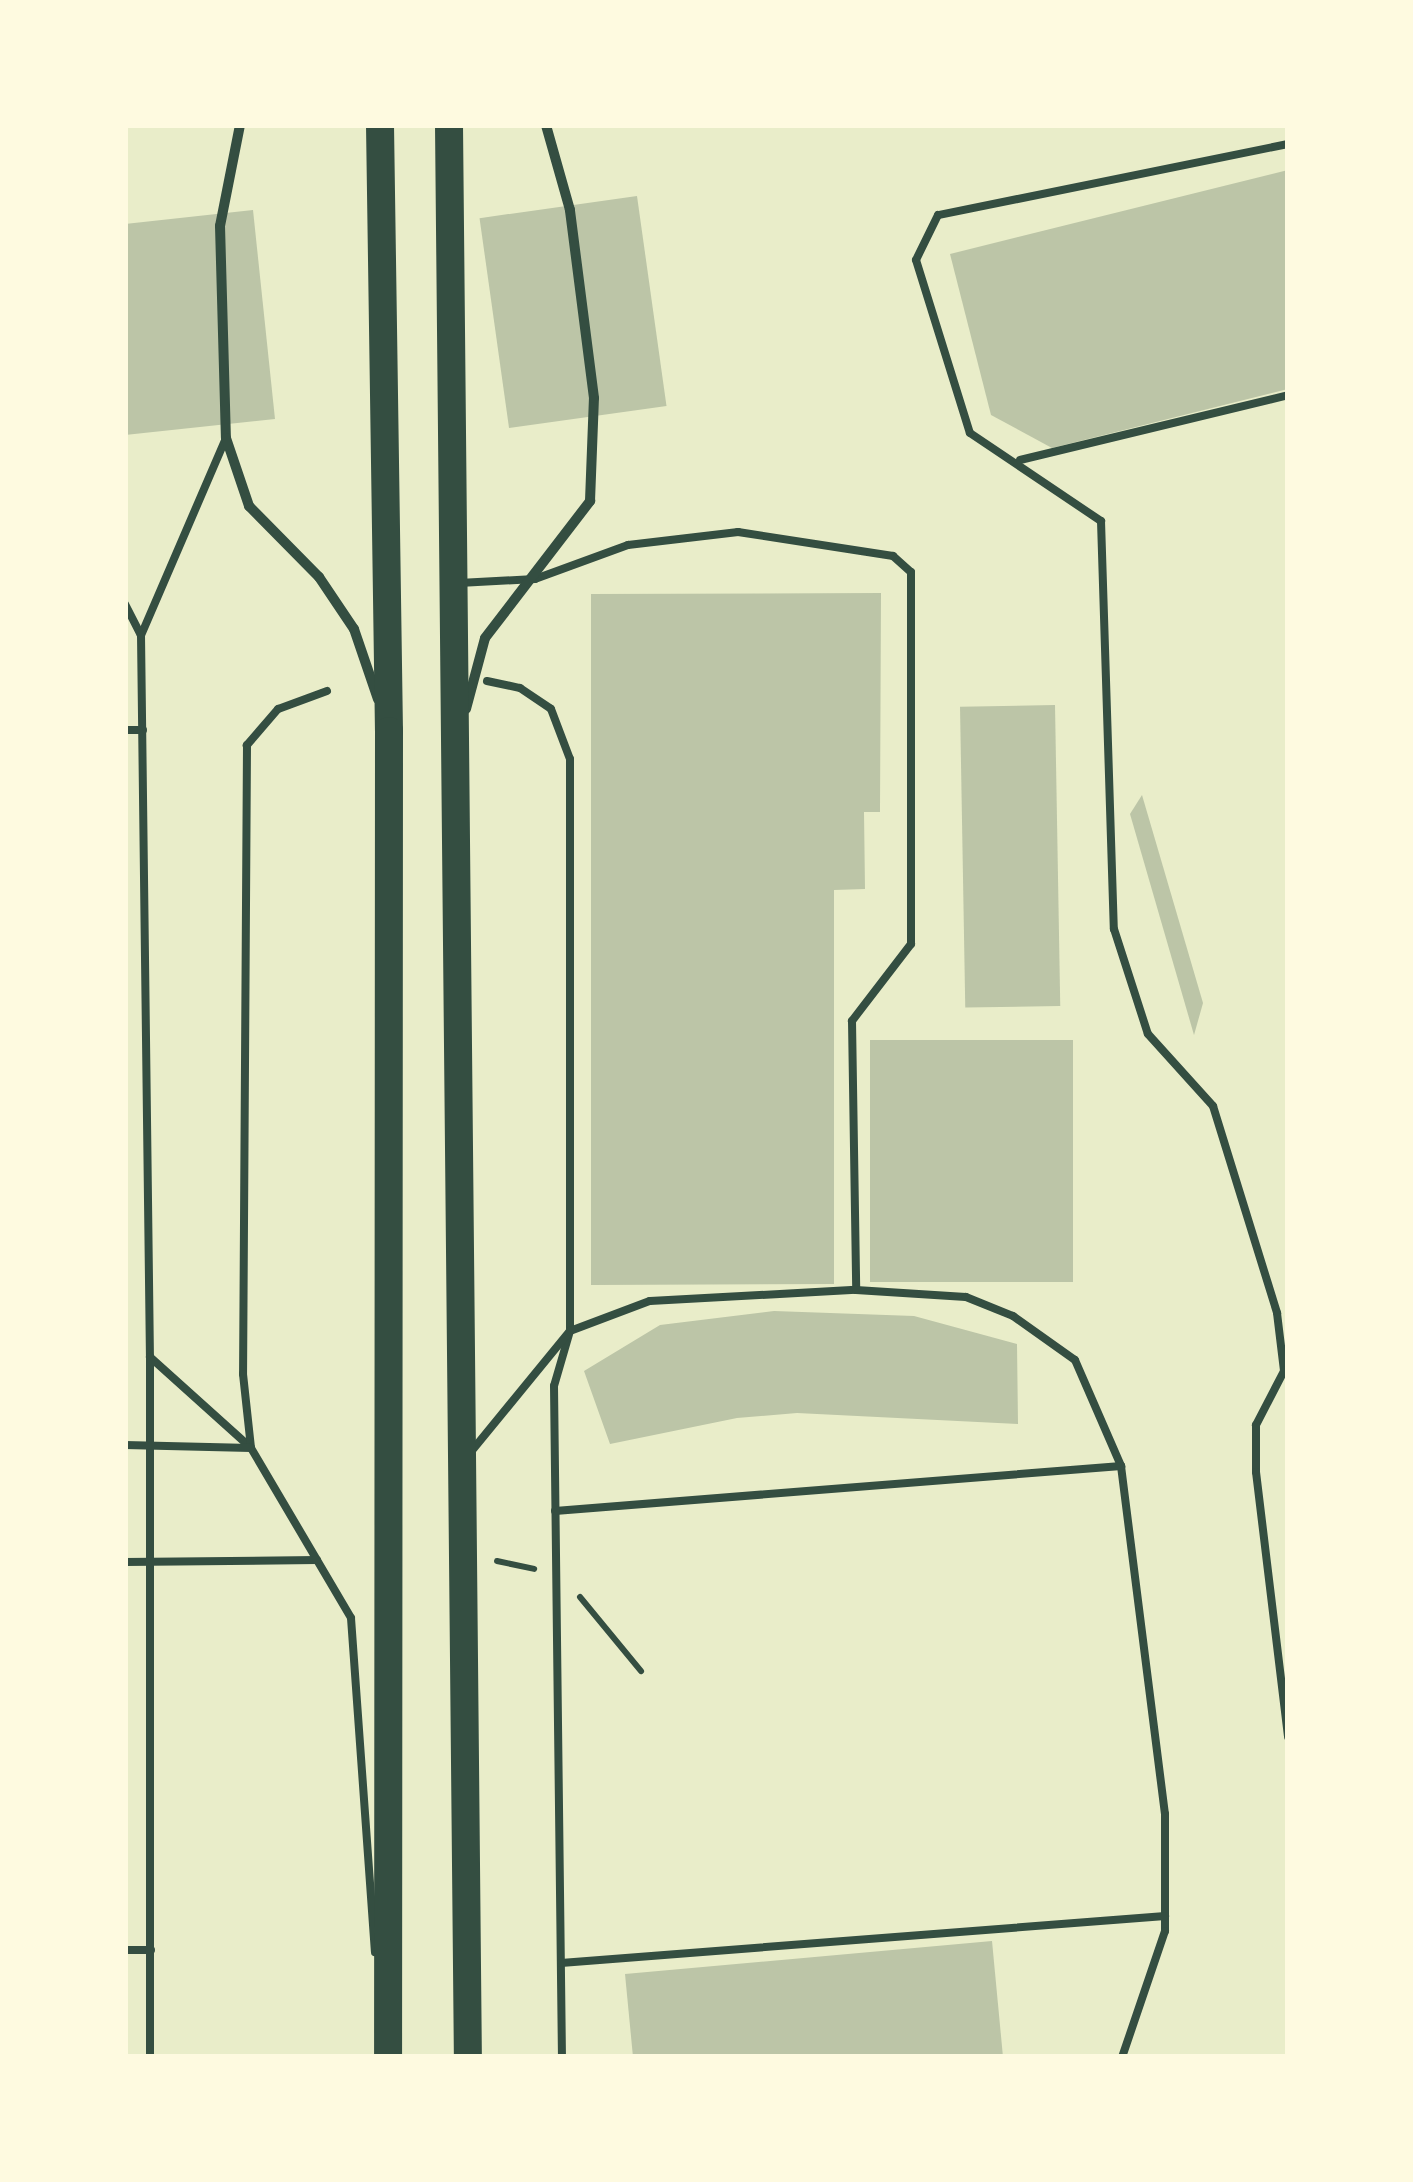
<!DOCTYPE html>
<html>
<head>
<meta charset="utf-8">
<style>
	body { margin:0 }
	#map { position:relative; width:1413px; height:2182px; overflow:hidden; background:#e9edc9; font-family:Roboto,sans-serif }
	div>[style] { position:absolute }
	.building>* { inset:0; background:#bcc5a7; transform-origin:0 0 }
	.path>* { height:6px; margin:-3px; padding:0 3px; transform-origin:3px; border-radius:3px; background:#344e41 }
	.service>* { height:8px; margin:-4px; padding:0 4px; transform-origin:4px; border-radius:4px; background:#344e41 }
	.minor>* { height:10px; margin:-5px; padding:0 5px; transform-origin:5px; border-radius:5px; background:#344e41 }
	.trunk>* { height:28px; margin:-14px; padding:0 14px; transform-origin:14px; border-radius:14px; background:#344e41 }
	span { translate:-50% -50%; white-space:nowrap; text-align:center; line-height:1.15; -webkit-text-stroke:10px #fefae0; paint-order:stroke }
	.frame { position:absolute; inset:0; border:128px solid #fefae0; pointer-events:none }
</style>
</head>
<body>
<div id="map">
	<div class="building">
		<div style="clip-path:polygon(1288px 170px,1288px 389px,1052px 448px,991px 415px,950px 254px)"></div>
		<div style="left:637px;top:196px;width:212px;height:159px;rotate:82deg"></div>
		<div style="clip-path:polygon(253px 210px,275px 419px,125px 435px,125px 224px)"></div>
		<div style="clip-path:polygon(881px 593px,880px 812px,864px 812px,865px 889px,834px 890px,834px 1284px,591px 1285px,591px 594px)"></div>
		<div style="left:1055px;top:705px;width:301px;height:95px;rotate:89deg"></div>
		<div style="clip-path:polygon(1142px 795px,1203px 1003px,1194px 1035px,1130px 814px)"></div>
		<div style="left:1073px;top:1040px;width:242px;height:203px;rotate:90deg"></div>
		<div style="clip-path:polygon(774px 1311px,914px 1316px,1017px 1344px,1018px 1424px,797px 1413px,737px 1418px,610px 1444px,584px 1371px,660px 1325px)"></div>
		<div style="clip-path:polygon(992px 1941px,1003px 2057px,633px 2057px,625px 1974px)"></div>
	</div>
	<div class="path">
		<div style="left:497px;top:1561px;width:38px;rotate:12deg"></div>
		<div style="left:580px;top:1597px;width:96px;rotate:50.5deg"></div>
	</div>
	<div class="service">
		<div style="left:1288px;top:144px;width:357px;rotate:168.5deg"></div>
		<div style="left:938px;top:215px;width:50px;rotate:116.1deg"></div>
		<div style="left:916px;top:260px;width:181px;rotate:72.7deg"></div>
		<div style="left:970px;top:433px;width:158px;rotate:33.9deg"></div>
		<div style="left:1101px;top:521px;width:408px;rotate:88.2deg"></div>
		<div style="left:1114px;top:929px;width:110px;rotate:72.1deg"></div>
		<div style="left:1148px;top:1034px;width:97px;rotate:47.9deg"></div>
		<div style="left:1213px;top:1106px;width:217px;rotate:72.8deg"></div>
		<div style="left:1277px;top:1313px;width:58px;rotate:83.1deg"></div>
		<div style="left:1284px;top:1371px;width:61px;rotate:117.4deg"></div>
		<div style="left:1256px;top:1425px;width:47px;rotate:90deg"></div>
		<div style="left:1256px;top:1472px;width:267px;rotate:83.1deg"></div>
		<div style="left:226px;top:438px;width:215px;rotate:113.3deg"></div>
		<div style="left:141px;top:635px;width:722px;rotate:89.29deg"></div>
		<div style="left:150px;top:1357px;width:135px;rotate:42deg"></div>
		<div style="left:1020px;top:460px;width:276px;rotate:-13.6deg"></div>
		<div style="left:459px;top:583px;width:76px;rotate:-3deg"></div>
		<div style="left:535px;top:579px;width:99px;rotate:-20.1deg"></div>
		<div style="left:628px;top:545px;width:111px;rotate:-6.7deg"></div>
		<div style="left:738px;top:532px;width:157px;rotate:8.8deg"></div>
		<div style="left:893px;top:556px;width:24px;rotate:42deg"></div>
		<div style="left:911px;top:572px;width:372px;rotate:90deg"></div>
		<div style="left:911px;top:944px;width:97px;rotate:127.5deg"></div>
		<div style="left:852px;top:1021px;width:269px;rotate:89.1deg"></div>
		<div style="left:125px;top:604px;width:35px;rotate:63deg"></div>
		<div style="left:487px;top:681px;width:34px;rotate:12deg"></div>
		<div style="left:520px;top:688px;width:37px;rotate:34deg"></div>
		<div style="left:551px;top:709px;width:53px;rotate:69.2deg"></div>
		<div style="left:570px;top:759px;width:572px;rotate:90deg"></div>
		<div style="left:570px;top:1331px;width:57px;rotate:106.2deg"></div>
		<div style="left:554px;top:1386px;width:671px;rotate:89.32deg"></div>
		<div style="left:327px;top:691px;width:52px;rotate:159.8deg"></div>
		<div style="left:278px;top:709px;width:48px;rotate:130.7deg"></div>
		<div style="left:247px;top:745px;width:629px;rotate:90.36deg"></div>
		<div style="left:243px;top:1374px;width:74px;rotate:83.8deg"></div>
		<div style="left:251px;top:1448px;width:197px;rotate:59.5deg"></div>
		<div style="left:351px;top:1618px;width:335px;rotate:85.9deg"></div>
		<div style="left:125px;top:730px;width:18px"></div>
		<div style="left:125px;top:1445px;width:126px;rotate:1.4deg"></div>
		<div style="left:470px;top:1453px;width:158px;rotate:-50.7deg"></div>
		<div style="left:570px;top:1331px;width:85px;rotate:-20.6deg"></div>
		<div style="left:650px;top:1301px;width:206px;rotate:-3.1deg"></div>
		<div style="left:856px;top:1290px;width:110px;rotate:3.6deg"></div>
		<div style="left:966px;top:1297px;width:51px;rotate:22deg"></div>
		<div style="left:1013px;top:1316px;width:76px;rotate:35.4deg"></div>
		<div style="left:1075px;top:1360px;width:116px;rotate:66.5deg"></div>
		<div style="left:1121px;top:1466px;width:351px;rotate:82.8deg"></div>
		<div style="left:1165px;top:1814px;width:117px;rotate:90deg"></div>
		<div style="left:1165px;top:1931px;width:133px;rotate:108.8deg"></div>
		<div style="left:555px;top:1511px;width:568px;rotate:-4.55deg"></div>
		<div style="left:125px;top:1562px;width:192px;rotate:-0.6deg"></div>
		<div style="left:125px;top:1950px;width:26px"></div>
		<div style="left:561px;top:1963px;width:606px;rotate:-4.45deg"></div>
		<div style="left:150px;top:2057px;width:700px;rotate:-90deg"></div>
	</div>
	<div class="minor">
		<div style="left:240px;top:125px;width:103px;rotate:101.2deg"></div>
		<div style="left:220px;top:226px;width:212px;rotate:88.4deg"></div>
		<div style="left:226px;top:438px;width:72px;rotate:71.3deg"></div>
		<div style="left:249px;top:506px;width:100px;rotate:45.4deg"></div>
		<div style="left:319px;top:577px;width:63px;rotate:56.1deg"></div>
		<div style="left:354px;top:629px;width:74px;rotate:71.1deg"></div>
		<div style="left:466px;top:709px;width:73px;rotate:-75deg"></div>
		<div style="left:485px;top:638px;width:173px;rotate:-52.5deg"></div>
		<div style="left:590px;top:501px;width:103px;rotate:-87.8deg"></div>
		<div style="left:594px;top:398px;width:190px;rotate:-97.3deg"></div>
		<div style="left:570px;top:210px;width:88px;rotate:-105.8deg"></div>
	</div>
	<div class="trunk">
		<div style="left:380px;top:125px;width:606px;rotate:89.15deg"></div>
		<div style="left:389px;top:731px;width:1326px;rotate:90.04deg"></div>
		<div style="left:449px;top:125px;width:1932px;rotate:89.44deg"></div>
	</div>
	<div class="frame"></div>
</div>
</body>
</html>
